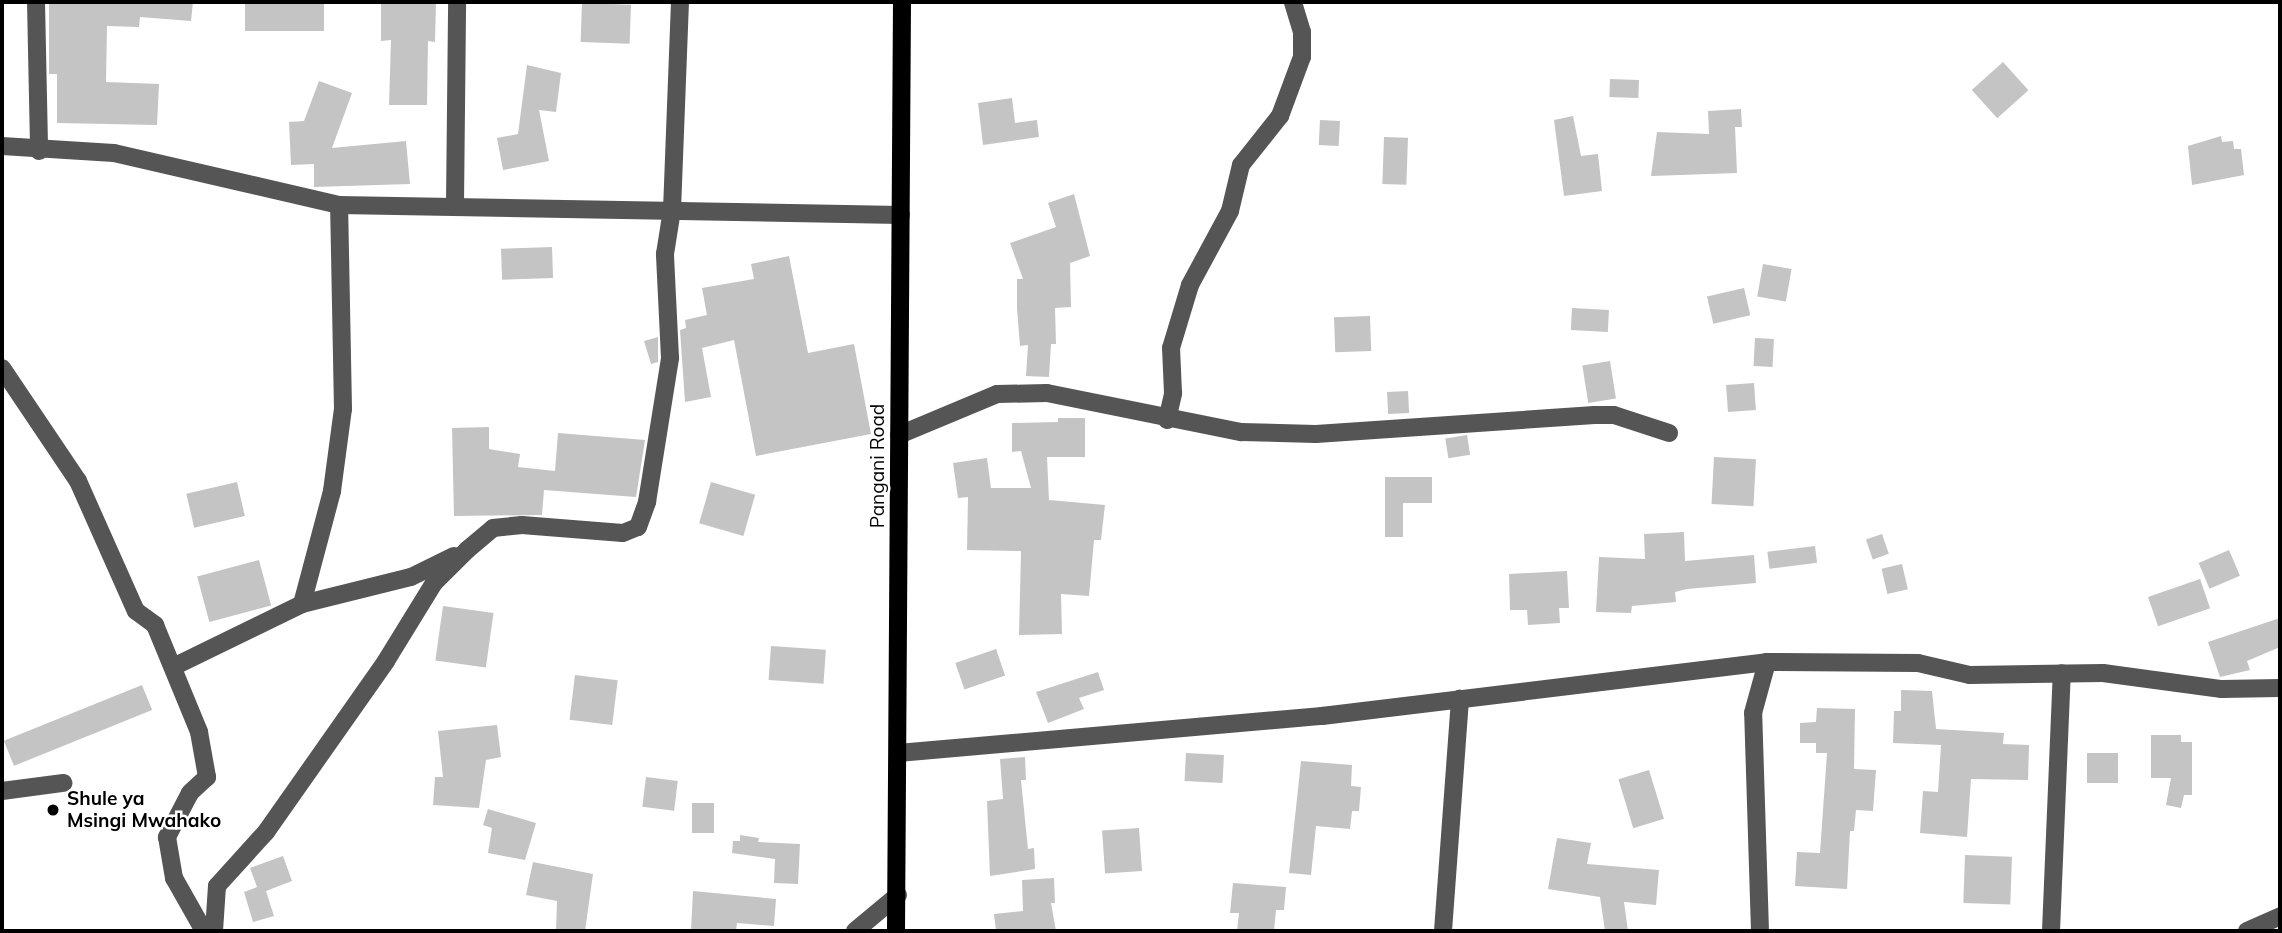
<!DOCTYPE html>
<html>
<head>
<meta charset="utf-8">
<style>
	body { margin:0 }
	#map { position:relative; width:2282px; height:933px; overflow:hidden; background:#fff; font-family:Mulish,sans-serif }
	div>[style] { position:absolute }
	.building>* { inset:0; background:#c4c4c4; transform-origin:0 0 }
	.minor>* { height:18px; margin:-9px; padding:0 9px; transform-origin:9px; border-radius:9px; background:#555 }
	.major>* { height:18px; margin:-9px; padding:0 9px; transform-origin:9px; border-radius:9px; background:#000 }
	.dots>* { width:19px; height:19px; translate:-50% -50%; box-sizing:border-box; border:4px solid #fff; border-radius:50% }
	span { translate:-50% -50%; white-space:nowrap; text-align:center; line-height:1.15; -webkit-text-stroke:5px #fff; paint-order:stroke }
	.street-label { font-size:19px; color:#000 }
	.poi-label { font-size:19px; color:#000; font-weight:700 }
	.left { translate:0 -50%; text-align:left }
	.frame { position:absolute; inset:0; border:4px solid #000; pointer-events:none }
</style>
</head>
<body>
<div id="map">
	<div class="building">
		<div style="clip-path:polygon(49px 2px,193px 2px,191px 21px,140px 17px,139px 27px,107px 26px,106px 82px,159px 84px,157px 125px,57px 123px,57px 74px,49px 74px)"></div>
		<div style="left:245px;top:2px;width:79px;height:29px"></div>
		<div style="clip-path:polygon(381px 2px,436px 2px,435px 42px,428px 41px,427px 105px,389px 105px,391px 40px,381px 41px)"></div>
		<div style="left:582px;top:3px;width:49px;height:39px;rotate:2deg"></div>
		<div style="left:2003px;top:62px;width:38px;height:42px;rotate:48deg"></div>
		<div style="clip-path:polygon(527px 65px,561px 73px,556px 112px,539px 110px,549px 161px,503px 170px,497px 138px,518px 134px)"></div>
		<div style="left:1610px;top:79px;width:29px;height:18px;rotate:2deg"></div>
		<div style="clip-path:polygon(319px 81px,352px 93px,332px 148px,406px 141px,410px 184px,314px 187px,314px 164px,291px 165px,289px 122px,304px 121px)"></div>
		<div style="clip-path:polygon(1012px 98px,1015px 123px,1037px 120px,1039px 137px,983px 145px,978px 103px)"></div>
		<div style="clip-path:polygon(1741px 109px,1742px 127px,1735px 127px,1737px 173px,1651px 176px,1657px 132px,1709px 134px,1708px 111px)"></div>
		<div style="clip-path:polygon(1573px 116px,1581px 156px,1598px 154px,1602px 191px,1564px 196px,1554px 120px)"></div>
		<div style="left:1320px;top:120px;width:20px;height:25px;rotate:3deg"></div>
		<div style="clip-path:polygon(2221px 136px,2222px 142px,2233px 141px,2234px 149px,2241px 149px,2244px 175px,2192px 185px,2188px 146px)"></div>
		<div style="left:1384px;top:137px;width:24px;height:47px;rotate:2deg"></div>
		<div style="clip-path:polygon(1074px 194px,1090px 256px,1070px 263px,1071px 307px,1055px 308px,1056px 344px,1051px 344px,1049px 377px,1026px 376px,1028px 345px,1020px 346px,1017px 308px,1017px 279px,1023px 279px,1010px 243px,1056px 227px,1048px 203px)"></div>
		<div style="left:552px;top:247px;width:31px;height:51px;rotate:88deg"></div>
		<div style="clip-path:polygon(789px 256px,808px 353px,854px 344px,871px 434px,756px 456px,734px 340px,702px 348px,711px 397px,685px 402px,680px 330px,686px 328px,685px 320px,707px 315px,702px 288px,754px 279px,751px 264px)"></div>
		<div style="left:1763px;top:264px;width:29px;height:33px;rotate:10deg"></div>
		<div style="left:1744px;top:288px;width:28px;height:38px;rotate:77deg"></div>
		<div style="left:1572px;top:308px;width:37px;height:22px;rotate:3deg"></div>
		<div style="left:1370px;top:316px;width:35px;height:36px;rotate:88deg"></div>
		<div style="clip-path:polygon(658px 337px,658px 362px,651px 364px,644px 341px)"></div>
		<div style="left:1755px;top:338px;width:19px;height:28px;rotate:3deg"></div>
		<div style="left:1610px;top:361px;width:38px;height:28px;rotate:81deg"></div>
		<div style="left:1754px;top:383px;width:27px;height:28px;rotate:86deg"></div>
		<div style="left:1408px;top:391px;width:22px;height:21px;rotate:87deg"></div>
		<div style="clip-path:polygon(1058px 418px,1085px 418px,1085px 457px,1047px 457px,1049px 500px,1105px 505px,1101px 540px,1094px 540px,1089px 596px,1061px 594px,1062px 634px,1019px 635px,1021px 551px,967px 550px,968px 497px,958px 498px,953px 463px,987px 458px,991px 488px,1031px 488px,1021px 451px,1012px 452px,1012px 423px,1058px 422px)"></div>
		<div style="clip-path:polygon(489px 427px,489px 449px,520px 454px,518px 467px,555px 471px,558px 433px,645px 440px,636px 497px,544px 490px,542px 515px,454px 516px,452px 428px)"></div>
		<div style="left:1467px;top:435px;width:20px;height:22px;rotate:81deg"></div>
		<div style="left:1714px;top:457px;width:42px;height:47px;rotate:3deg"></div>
		<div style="clip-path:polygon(1385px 477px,1432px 477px,1432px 503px,1403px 503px,1403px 537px,1385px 537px)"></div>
		<div style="left:237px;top:482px;width:35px;height:52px;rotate:77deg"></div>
		<div style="left:711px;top:482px;width:46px;height:43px;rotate:16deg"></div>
		<div style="clip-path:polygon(1684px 532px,1685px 561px,1754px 555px,1756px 583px,1687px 589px,1675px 592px,1676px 602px,1632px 606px,1631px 613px,1596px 612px,1599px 557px,1645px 559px,1644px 534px)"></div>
		<div style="left:1882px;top:534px;width:21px;height:17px;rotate:71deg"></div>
		<div style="left:1815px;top:546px;width:17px;height:48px;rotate:83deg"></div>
		<div style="left:2229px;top:550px;width:28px;height:33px;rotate:67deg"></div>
		<div style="left:259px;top:560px;width:47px;height:64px;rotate:75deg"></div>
		<div style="left:1902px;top:564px;width:26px;height:21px;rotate:77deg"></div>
		<div style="clip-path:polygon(1567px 571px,1569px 608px,1559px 608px,1560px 623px,1528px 625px,1527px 610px,1510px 610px,1509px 574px)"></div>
		<div style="left:2200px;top:579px;width:31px;height:55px;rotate:71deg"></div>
		<div style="left:443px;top:606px;width:51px;height:55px;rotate:8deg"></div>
		<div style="clip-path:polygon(2280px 618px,2280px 647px,2247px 661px,2250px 670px,2220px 677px,2208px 642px)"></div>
		<div style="left:771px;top:646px;width:55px;height:34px;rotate:4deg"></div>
		<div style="left:996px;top:649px;width:28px;height:43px;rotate:71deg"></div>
		<div style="clip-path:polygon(1098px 672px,1104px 690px,1079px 698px,1084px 709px,1048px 723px,1036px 692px)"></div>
		<div style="left:575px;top:675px;width:43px;height:45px;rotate:7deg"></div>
		<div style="left:142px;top:685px;width:27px;height:149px;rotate:68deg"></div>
		<div style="clip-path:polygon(1901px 690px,1932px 691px,1936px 729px,2004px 733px,2003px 744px,2029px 745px,2028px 780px,1971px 779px,1967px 837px,1920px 833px,1923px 791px,1938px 792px,1941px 745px,1893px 743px,1894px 711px,1901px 711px)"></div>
		<div style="clip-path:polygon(1817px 708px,1855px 709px,1854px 769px,1876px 770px,1873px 811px,1856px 810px,1854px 831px,1850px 831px,1847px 889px,1795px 886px,1797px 852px,1820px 853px,1827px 753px,1816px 753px,1816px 743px,1800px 743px,1800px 723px,1816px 722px)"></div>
		<div style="clip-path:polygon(497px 725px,501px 757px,486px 760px,479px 808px,433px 805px,435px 777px,443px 777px,438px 731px)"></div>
		<div style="clip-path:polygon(2151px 735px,2181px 735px,2181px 742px,2192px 742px,2192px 795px,2184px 795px,2181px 808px,2166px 805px,2171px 778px,2151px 778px)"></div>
		<div style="left:1186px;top:753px;width:38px;height:28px;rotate:3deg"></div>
		<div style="left:2087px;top:753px;width:31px;height:30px"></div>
		<div style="clip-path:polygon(1025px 757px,1026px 780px,1021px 780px,1028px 849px,1034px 848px,1035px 869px,990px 876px,987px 801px,1003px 799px,1000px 759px)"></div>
		<div style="clip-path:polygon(1301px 761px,1352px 765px,1351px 786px,1361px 787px,1359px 811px,1352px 811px,1350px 829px,1316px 826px,1311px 875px,1289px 873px)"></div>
		<div style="left:1649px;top:770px;width:51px;height:32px;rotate:73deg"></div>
		<div style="left:646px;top:777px;width:32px;height:30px;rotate:7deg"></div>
		<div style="left:692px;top:803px;width:22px;height:30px"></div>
		<div style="clip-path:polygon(488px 809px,536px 823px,525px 860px,488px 853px,492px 828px,483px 825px)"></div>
		<div style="left:1139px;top:828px;width:43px;height:37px;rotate:86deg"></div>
		<div style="clip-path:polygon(740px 835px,759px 838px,758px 842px,800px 844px,798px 884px,774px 883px,775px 859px,732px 853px,733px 841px,740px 841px)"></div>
		<div style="clip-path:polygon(1557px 838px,1591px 843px,1587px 864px,1659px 870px,1656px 905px,1624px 902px,1628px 931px,1605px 931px,1600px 897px,1548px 889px)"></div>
		<div style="left:1965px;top:855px;width:47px;height:48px;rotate:2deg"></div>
		<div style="clip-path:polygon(283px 856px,292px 881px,266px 891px,274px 916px,253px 922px,244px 892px,257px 887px,250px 868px)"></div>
		<div style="clip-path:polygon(533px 862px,593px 874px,585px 931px,556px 931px,557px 901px,526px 895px)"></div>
		<div style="clip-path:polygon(1054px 878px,1055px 903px,1051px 903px,1056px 931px,996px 931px,994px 914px,1023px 911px,1022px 880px)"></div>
		<div style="clip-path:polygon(1233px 883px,1286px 887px,1284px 910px,1276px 910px,1274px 931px,1237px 931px,1239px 913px,1230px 913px)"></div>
		<div style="clip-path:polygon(693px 891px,776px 899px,774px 926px,737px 923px,736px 931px,691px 931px)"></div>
	</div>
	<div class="minor">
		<div style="left:36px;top:2px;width:149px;rotate:88.8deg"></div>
		<div style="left:2px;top:146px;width:112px;rotate:3.6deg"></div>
		<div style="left:114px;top:153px;width:231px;rotate:13deg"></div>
		<div style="left:339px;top:205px;width:562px;rotate:1.02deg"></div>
		<div style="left:455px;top:204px;width:202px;rotate:-89.4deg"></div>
		<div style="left:2px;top:368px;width:136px;rotate:56.1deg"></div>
		<div style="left:78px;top:481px;width:142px;rotate:66deg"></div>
		<div style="left:136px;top:611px;width:24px;rotate:36deg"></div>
		<div style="left:155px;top:625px;width:116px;rotate:67.6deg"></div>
		<div style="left:199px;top:732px;width:46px;rotate:79.9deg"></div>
		<div style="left:207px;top:777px;width:23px;rotate:137deg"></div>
		<div style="left:190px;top:793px;width:50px;rotate:117.6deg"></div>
		<div style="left:167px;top:837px;width:42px;rotate:80.3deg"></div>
		<div style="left:174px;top:878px;width:61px;rotate:60.5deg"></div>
		<div style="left:1167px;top:420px;width:28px;rotate:-77deg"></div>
		<div style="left:1173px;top:393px;width:45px;rotate:-92.5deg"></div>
		<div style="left:1171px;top:348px;width:66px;rotate:-73.2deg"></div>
		<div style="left:1190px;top:285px;width:84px;rotate:-61.6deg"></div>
		<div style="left:1230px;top:211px;width:47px;rotate:-76.6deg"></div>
		<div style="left:1241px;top:165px;width:63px;rotate:-51.5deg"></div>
		<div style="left:1280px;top:116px;width:63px;rotate:-69.6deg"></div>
		<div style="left:1302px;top:57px;width:25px;rotate:-90deg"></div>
		<div style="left:1302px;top:32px;width:31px;rotate:-107deg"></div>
		<div style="left:899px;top:435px;width:106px;rotate:-22.7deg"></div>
		<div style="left:997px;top:394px;width:50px;rotate:-1.1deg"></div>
		<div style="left:1047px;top:393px;width:198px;rotate:11.4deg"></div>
		<div style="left:1241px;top:432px;width:75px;rotate:1.5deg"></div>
		<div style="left:1316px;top:434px;width:279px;rotate:-3.9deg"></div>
		<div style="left:1594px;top:415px;width:20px"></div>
		<div style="left:1614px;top:415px;width:58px;rotate:18.1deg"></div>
		<div style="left:302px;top:604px;width:117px;rotate:-75.1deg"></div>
		<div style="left:332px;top:491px;width:83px;rotate:-82.4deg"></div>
		<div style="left:343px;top:409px;width:204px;rotate:-91.1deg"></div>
		<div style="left:173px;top:667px;width:144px;rotate:-26deg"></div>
		<div style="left:302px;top:604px;width:112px;rotate:-13.9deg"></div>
		<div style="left:411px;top:577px;width:48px;rotate:-26deg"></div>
		<div style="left:898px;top:753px;width:426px;rotate:-5deg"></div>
		<div style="left:1322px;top:716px;width:448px;rotate:-6.9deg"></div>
		<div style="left:2px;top:791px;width:62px;rotate:-7.5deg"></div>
		<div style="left:214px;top:931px;width:45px;rotate:-86.2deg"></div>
		<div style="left:217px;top:886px;width:73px;rotate:-47.8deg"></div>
		<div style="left:266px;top:832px;width:209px;rotate:-54.9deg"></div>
		<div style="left:386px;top:661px;width:92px;rotate:-58.4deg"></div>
		<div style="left:434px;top:583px;width:47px;rotate:-45deg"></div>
		<div style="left:467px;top:550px;width:34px;rotate:-40deg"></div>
		<div style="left:493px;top:528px;width:29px;rotate:-6deg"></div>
		<div style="left:522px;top:525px;width:101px;rotate:4.5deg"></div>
		<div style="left:623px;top:533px;width:16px;rotate:-22deg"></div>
		<div style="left:638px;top:527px;width:27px;rotate:-70deg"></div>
		<div style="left:647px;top:502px;width:146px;rotate:-80.9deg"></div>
		<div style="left:670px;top:358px;width:104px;rotate:-92.8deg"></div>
		<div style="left:665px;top:254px;width:45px;rotate:-81deg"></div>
		<div style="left:672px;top:210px;width:208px;rotate:-87.8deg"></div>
		<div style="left:855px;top:931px;width:56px;rotate:-39.9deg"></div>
		<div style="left:1443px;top:931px;width:233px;rotate:-85.8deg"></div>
		<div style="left:1760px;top:931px;width:218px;rotate:-91.8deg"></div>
		<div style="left:1753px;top:713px;width:53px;rotate:-74.6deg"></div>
		<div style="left:1767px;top:662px;width:151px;rotate:0.4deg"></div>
		<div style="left:1918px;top:663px;width:53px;rotate:13deg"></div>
		<div style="left:1970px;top:675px;width:133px;rotate:-0.9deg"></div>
		<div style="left:2103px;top:673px;width:120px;rotate:7.7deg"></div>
		<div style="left:2222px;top:689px;width:58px;rotate:-1deg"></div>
		<div style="left:2051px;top:931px;width:258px;rotate:-87.6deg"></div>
		<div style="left:2247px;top:931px;width:36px;rotate:-24deg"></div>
	</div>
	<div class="major">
		<div style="left:896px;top:931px;width:929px;rotate:-89.63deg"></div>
	</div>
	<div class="dots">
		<div style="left:53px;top:810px;background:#000"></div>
	</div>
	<div class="street-label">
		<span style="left:878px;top:466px;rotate:-90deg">Pangani Road</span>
	</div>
	<div class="poi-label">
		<span class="left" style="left:67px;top:810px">Shule ya<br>Msingi Mwahako</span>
	</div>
	<div class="frame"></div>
</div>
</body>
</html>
